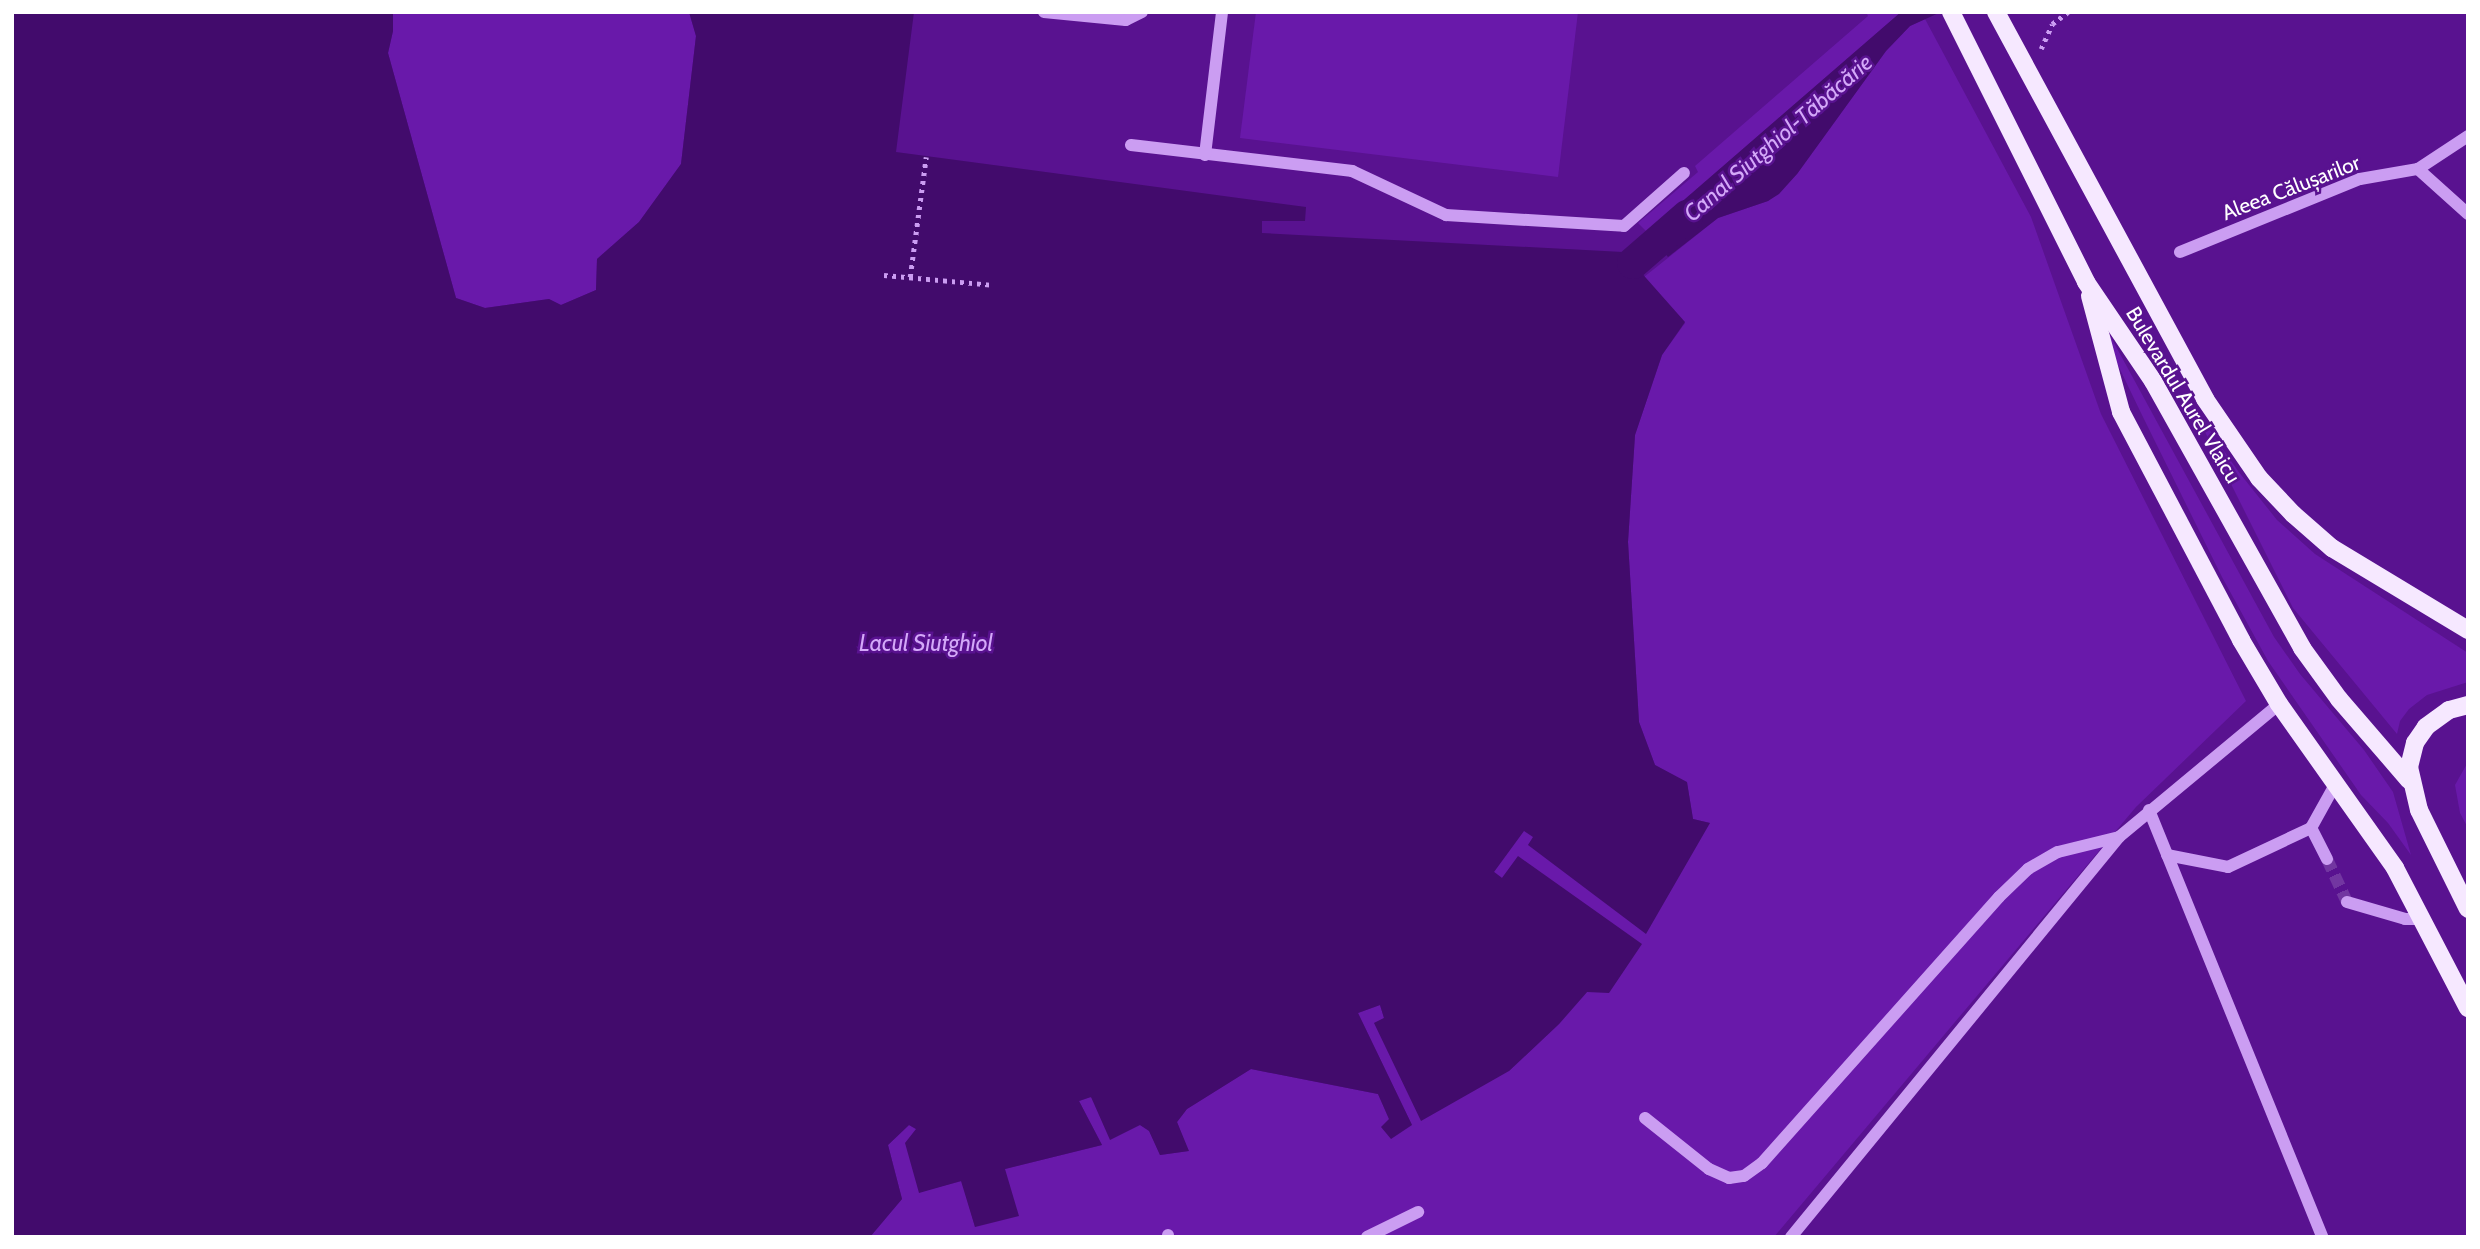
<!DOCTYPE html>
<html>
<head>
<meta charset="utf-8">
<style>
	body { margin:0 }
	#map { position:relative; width:2480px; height:1249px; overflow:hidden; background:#591290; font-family:Cabin,sans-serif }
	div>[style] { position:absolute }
	.green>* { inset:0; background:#6919aa }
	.water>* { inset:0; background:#420b6c }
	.canal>* { height:32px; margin:-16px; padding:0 16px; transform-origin:16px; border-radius:16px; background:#420b6c }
	.minor-tunnel>* { height:12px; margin-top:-6px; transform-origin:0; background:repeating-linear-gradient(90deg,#7236a1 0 12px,transparent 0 18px) }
	.path>* { height:4.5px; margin-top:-2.25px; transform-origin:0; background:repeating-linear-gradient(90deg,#cb9df2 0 3.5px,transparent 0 8.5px) }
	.minor>* { height:12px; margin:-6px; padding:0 6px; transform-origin:6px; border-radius:6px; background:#cb9df2 }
	.major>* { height:18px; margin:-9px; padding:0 9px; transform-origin:9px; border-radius:9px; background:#f6e8ff }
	span { translate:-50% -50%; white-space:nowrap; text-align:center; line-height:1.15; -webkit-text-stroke:5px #591290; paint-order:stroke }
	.street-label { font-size:21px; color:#fff }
	.water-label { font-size:23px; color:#d4a9f9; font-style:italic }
	.frame { position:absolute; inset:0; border:14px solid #fff; pointer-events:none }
</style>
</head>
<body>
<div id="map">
	<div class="green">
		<div style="clip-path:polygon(393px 12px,689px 12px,696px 36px,681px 164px,639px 222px,597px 259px,596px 290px,561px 305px,549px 299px,485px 308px,456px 298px,388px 53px,393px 31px)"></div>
		<div style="clip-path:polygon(1256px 12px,1578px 12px,1558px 177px,1240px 138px)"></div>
		<div style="clip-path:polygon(1866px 12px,1901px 12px,1647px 232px,1638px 223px,1698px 172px,1695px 166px,1868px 16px)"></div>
		<div style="clip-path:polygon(1925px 19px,2031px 217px,2101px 414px,2246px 701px,2136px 807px,1774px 1237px,870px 1237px,902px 1199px,888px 1145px,909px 1125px,916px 1129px,919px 1192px,962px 1181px,975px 1227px,1005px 1169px,1102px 1145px,1079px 1101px,1090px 1097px,1149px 1130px,1160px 1155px,1188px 1151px,1177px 1122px,1187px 1109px,1251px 1069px,1378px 1094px,1389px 1119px,1412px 1125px,1358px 1013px,1380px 1005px,1384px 1018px,1374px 1023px,1509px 1071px,1559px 1024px,1587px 992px,1518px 857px,1502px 878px,1493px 871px,1524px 830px,1534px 837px,1528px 845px,1710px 823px,1693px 819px,1687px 783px,1655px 765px,1639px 722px,1628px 542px,1635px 435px,1662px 355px,1685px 323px,1644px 277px,1718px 218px,1768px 201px,1797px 174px,1886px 51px,1910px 26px)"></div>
		<div style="clip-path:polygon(2101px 319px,2274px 637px,2300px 674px,2364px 750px,2393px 792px,2411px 855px,2388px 823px,2361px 795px,2268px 661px,2222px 577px,2141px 413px,2115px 359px)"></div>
		<div style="clip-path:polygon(2190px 402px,2238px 471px,2277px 520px,2315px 554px,2468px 653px,2468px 682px,2427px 695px,2409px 709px,2400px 721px,2397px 734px,2293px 608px)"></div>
		<div style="clip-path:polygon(2468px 762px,2468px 828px,2460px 813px,2455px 785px)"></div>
	</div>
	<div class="water">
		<div style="clip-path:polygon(12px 12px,393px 12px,393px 31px,388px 53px,456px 298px,485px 308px,549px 299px,561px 305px,596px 290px,597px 259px,639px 222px,681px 164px,696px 36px,689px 12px,914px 12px,896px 152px,1306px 207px,1305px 221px,1262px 221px,1262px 233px,1623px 252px,1685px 322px,1662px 355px,1635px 435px,1628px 542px,1639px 722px,1655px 765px,1687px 782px,1693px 819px,1710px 823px,1646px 934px,1528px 845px,1533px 837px,1524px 831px,1494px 872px,1502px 878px,1518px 856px,1642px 944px,1609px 993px,1587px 992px,1559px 1024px,1509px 1071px,1421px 1121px,1374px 1023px,1384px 1018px,1380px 1005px,1358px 1013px,1412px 1125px,1391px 1139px,1381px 1127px,1389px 1119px,1378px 1094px,1251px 1069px,1187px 1109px,1177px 1122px,1189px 1151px,1160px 1155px,1149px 1131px,1140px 1125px,1110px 1140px,1091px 1097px,1079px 1101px,1102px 1145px,1005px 1169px,1019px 1216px,975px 1227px,961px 1181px,919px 1193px,905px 1143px,916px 1129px,909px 1125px,888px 1145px,902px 1199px,870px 1237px,12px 1237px)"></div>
		<div style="clip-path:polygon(1901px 12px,1941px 12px,1910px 26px,1886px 51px,1797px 174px,1779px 194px,1768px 201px,1718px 218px,1668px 257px,1647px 232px)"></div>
	</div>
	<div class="canal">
		<div style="left:1633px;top:263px;width:72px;rotate:-41deg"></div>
	</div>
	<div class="minor-tunnel">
		<div style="left:2327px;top:859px;width:47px;rotate:65.1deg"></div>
	</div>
	<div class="path">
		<div style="left:2041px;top:49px;width:27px;rotate:-66deg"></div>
		<div style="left:2052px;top:24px;width:20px;rotate:-37deg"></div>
		<div style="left:884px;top:275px;width:109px;rotate:5.2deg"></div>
		<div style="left:910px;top:277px;width:121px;rotate:-82.4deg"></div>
	</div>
	<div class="minor">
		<div style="left:1044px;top:12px;width:82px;rotate:5.6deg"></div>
		<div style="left:1126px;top:20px;width:18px;rotate:-27deg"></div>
		<div style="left:1131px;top:145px;width:223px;rotate:6.7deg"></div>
		<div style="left:1352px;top:171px;width:104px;rotate:25.1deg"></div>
		<div style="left:1446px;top:215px;width:178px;rotate:3.5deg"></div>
		<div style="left:1624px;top:226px;width:80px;rotate:-41.5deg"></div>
		<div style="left:1205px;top:155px;width:144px;rotate:-83.2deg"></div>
		<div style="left:2418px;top:169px;width:60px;rotate:-33.4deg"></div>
		<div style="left:2180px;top:252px;width:194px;rotate:-22.1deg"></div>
		<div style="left:2360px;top:179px;width:59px;rotate:-9.8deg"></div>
		<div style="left:2418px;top:169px;width:67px;rotate:42deg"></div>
		<div style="left:2149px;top:810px;width:461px;rotate:67.9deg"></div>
		<div style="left:2167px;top:855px;width:62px;rotate:11.1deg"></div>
		<div style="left:2228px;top:867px;width:92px;rotate:-25.2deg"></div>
		<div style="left:2327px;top:859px;width:35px;rotate:-117deg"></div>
		<div style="left:2311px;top:828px;width:51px;rotate:-60.9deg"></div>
		<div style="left:2347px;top:902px;width:60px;rotate:16.3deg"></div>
		<div style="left:2405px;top:919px;width:18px"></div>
		<div style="left:1645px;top:1118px;width:82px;rotate:38.6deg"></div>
		<div style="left:1709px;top:1169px;width:22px;rotate:24deg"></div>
		<div style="left:1729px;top:1178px;width:15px;rotate:-8deg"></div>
		<div style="left:1744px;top:1176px;width:22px;rotate:-36deg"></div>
		<div style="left:1762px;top:1163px;width:356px;rotate:-48.3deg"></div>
		<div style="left:1999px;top:897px;width:40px;rotate:-44deg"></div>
		<div style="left:2028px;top:869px;width:34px;rotate:-30deg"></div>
		<div style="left:2058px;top:852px;width:63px;rotate:-13.8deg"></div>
		<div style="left:1168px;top:1235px;width:2px;rotate:90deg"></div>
		<div style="left:1367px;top:1237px;width:57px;rotate:-26.1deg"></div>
		<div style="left:1791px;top:1237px;width:517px;rotate:-50.65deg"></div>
		<div style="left:2119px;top:837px;width:208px;rotate:-39.7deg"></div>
	</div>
	<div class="major">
		<div style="left:1951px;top:12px;width:302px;rotate:63.4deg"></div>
		<div style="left:2086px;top:282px;width:120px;rotate:55.9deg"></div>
		<div style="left:2153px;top:381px;width:306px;rotate:60.8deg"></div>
		<div style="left:2302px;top:648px;width:63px;rotate:54deg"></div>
		<div style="left:2339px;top:699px;width:107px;rotate:49.2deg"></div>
		<div style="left:1996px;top:12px;width:440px;rotate:61.6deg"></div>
		<div style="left:2205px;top:399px;width:96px;rotate:55.6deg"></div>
		<div style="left:2259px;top:478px;width:50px;rotate:46.6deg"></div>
		<div style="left:2293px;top:514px;width:52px;rotate:41.1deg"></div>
		<div style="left:2332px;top:548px;width:159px;rotate:31.1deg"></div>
		<div style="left:2090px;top:296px;width:120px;rotate:75deg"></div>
		<div style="left:2121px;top:412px;width:258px;rotate:62.2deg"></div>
		<div style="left:2241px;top:640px;width:74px;rotate:59.3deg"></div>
		<div style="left:2279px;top:704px;width:201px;rotate:54.7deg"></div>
		<div style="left:2395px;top:868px;width:158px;rotate:62.5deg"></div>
		<div style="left:2468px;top:705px;width:20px;rotate:165deg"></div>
		<div style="left:2449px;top:710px;width:29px;rotate:144deg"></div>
		<div style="left:2426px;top:727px;width:19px;rotate:125deg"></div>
		<div style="left:2415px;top:743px;width:25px;rotate:104deg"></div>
		<div style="left:2409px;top:767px;width:44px;rotate:76.9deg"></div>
		<div style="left:2419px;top:810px;width:110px;rotate:63.7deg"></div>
	</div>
	<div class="street-label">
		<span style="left:2291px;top:188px;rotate:-21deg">Aleea Călușarilor</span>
		<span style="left:2183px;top:395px;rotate:59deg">Bulevardul Aurel Vlaicu</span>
	</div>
	<div class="water-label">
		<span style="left:1778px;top:138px;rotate:-41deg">Canal Siutghiol-Tăbăcărie</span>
		<span style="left:926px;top:643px">Lacul Siutghiol</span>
	</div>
	<div class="frame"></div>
</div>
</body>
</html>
